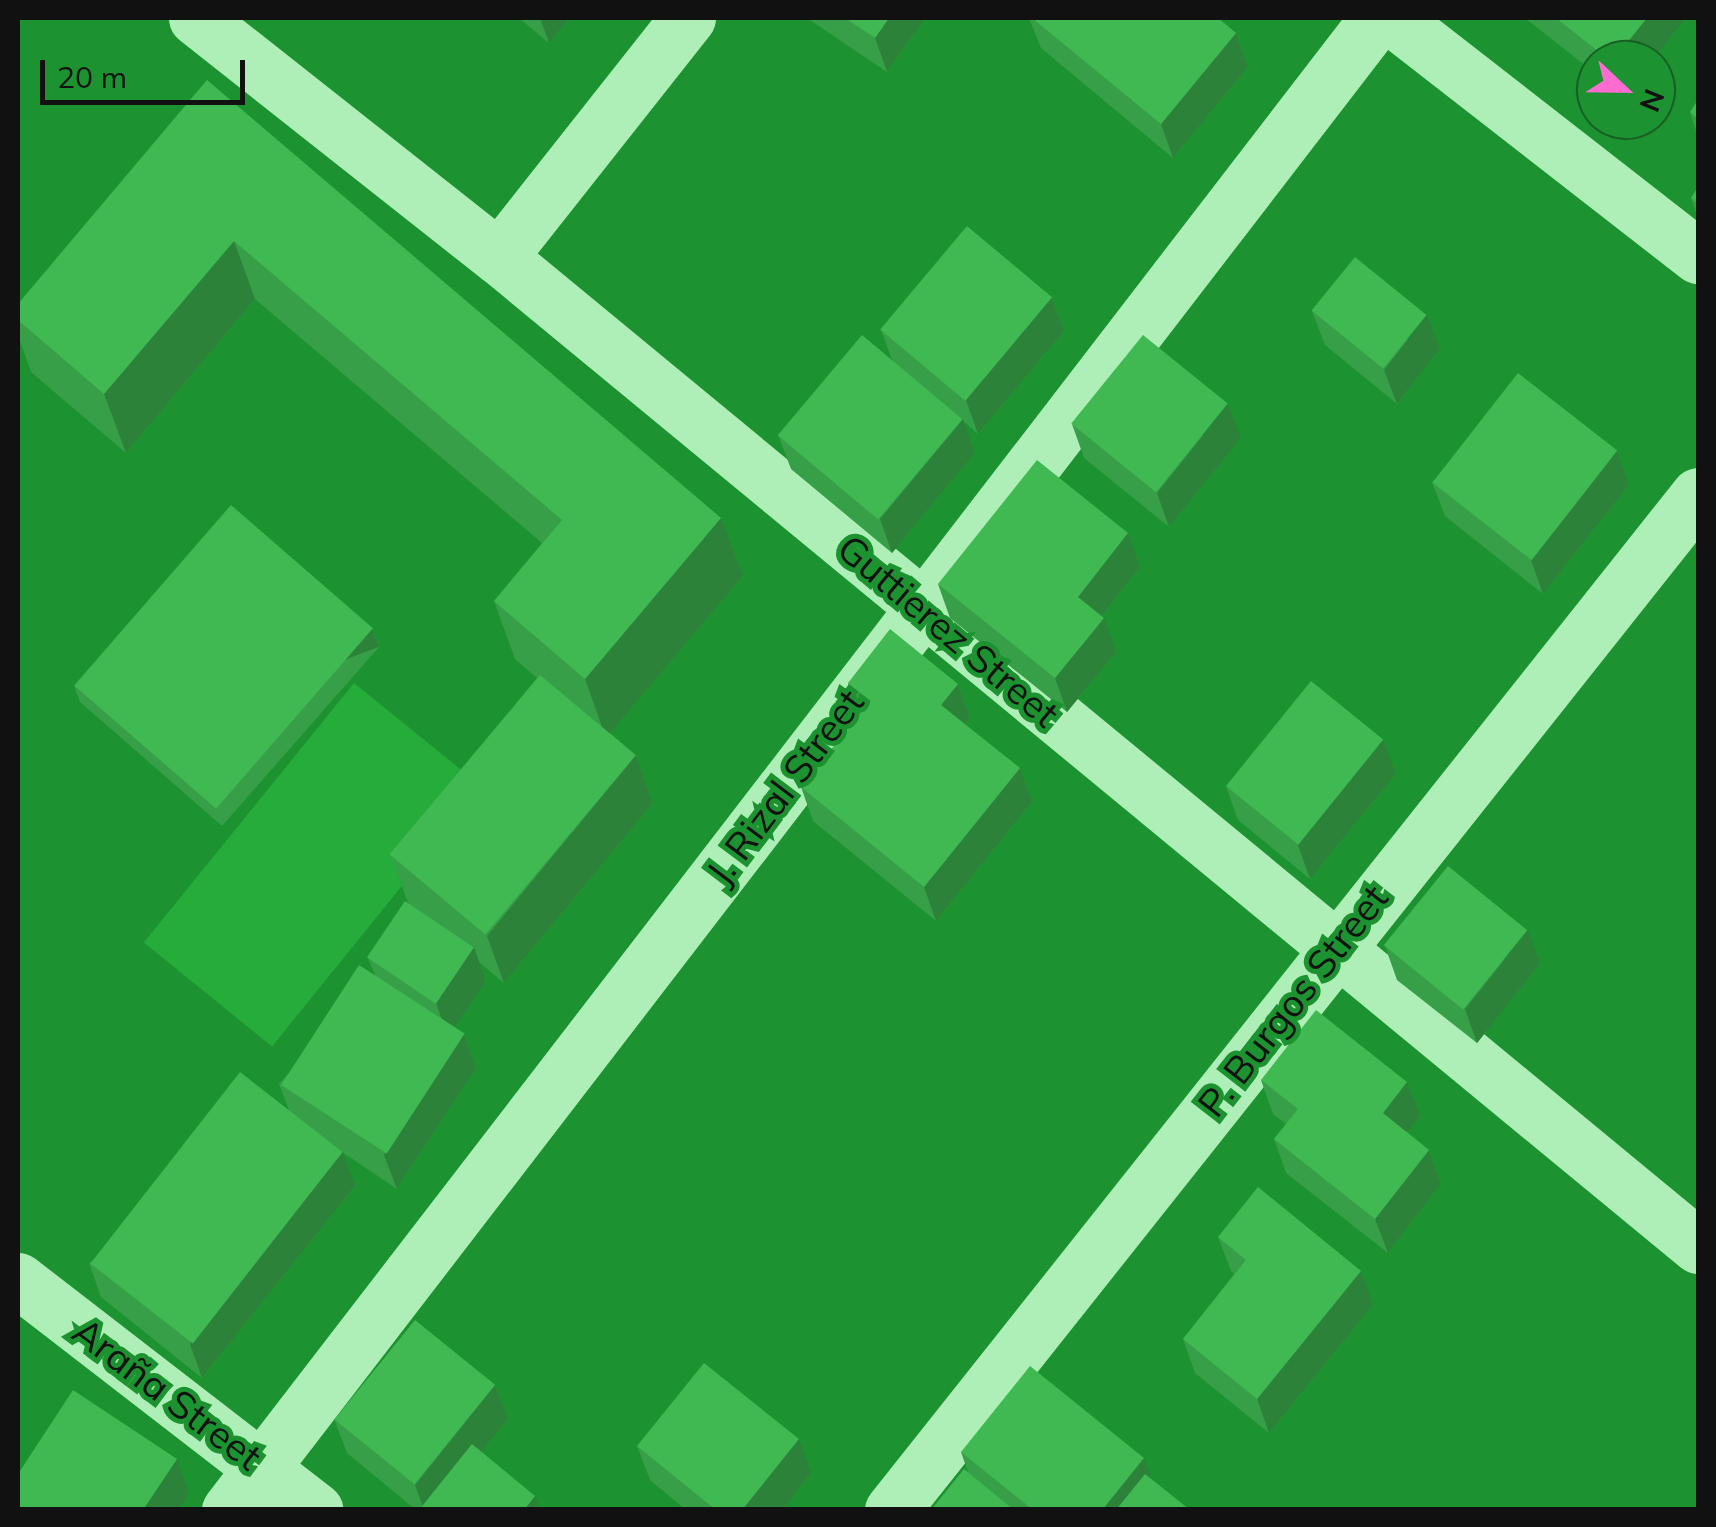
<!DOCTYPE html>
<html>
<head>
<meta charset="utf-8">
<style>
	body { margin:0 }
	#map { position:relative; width:1716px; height:1527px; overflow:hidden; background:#1c9330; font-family:Mulish,sans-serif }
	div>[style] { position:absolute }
	.green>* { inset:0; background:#25ac3a; transform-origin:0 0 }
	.minor>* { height:55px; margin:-27.5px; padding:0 27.5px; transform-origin:27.5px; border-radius:27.5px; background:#aeefb7 }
	.tertiary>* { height:55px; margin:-27.5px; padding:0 27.5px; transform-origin:27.5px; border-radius:27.5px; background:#aeefb7 }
	.wall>* { inset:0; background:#379f47 }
	.shaded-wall>* { inset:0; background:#2d823a; transform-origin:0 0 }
	.building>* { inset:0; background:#40b953; transform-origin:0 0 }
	span { translate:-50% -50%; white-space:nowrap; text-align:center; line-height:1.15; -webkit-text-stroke:10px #1c9330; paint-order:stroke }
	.street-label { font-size:38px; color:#111 }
	.frame { position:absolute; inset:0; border:20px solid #111; pointer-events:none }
	.north { position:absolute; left:1576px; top:40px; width:100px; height:100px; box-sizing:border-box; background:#1c9330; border:2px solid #185f24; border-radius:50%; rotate:112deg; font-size:28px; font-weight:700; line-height:40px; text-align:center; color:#111 }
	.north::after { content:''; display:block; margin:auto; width:35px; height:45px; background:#ff6cd1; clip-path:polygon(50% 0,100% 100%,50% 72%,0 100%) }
	.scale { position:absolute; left:40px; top:60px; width:205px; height:45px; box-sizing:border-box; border:5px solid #111; border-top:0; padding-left:12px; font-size:30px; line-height:35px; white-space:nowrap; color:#111; -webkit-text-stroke:8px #1c9330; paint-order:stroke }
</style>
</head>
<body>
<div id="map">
	<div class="green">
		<div style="left:354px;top:683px;width:165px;height:334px;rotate:39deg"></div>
	</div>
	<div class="minor">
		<div style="left:1392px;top:18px;width:388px;rotate:37.9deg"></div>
		<div style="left:499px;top:257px;width:305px;rotate:-51.7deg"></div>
		<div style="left:18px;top:1280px;width:376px;rotate:37.7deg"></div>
		<div style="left:229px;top:1510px;width:1883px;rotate:-52.42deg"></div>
		<div style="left:892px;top:1510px;width:1296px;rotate:-51.55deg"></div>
	</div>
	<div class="tertiary">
		<div style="left:196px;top:18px;width:386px;rotate:38.3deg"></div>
		<div style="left:499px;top:257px;width:1554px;rotate:39.52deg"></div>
	</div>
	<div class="wall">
		<div style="clip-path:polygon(519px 18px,570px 18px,549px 43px)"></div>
		<div style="clip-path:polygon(807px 18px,925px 18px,887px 72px)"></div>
		<div style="clip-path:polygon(1029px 18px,1218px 18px,1236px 33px,1248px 67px,1173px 158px,1041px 48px)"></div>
		<div style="clip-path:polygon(1525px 18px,1686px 18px,1653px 60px,1596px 60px,1596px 74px)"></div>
		<div style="clip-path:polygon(207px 80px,743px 576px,610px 733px,636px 755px,653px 803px,504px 983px,479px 962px,486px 981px,454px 1028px,464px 1034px,476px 1068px,397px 1189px,342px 1152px,355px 1186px,202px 1378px,101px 1297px,89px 1263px,289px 1110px,279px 1084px,375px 975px,368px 958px,408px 903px,391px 855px,537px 678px,515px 659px,494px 601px,542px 543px,255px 299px,126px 453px,31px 372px,18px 335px,18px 304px)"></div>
		<div style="clip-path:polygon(1698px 100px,1698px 137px,1690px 112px)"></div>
		<div style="clip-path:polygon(1698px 187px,1698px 218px,1691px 198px)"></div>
		<div style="clip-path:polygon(1052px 297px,1064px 331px,978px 434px,964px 422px,975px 453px,892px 553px,791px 469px,778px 435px,892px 360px,881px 330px)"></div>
		<div style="clip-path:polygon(1312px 311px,1440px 349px,1397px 404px,1325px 345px)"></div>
		<div style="clip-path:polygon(1072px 424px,1241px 438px,1169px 527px,1084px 458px)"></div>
		<div style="clip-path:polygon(1432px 482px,1629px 485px,1543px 594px,1445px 516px)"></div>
		<div style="clip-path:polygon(1140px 567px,1102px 616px,1116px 652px,1067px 712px,950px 618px,938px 584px)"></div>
		<div style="clip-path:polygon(372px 629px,379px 647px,222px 826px,80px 702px,74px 685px)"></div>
		<div style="clip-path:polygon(848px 683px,958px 684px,970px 718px,965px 725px,1020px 768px,1032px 802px,936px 921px,813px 821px,801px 787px,859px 715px)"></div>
		<div style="clip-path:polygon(1396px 774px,1310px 879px,1238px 820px,1226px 786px)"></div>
		<div style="clip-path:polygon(1385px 946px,1540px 964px,1477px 1043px,1397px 980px)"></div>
		<div style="clip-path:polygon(1261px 1080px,1420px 1116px,1407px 1132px,1429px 1150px,1441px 1184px,1388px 1253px,1286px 1173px,1274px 1139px,1286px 1124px,1273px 1114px)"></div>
		<div style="clip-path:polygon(1218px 1237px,1373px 1305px,1269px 1433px,1195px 1373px,1183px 1339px,1234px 1274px,1231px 1271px)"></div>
		<div style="clip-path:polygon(495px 1385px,508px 1419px,482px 1452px,540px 1510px,416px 1510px,347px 1453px,334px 1419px)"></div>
		<div style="clip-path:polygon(637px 1446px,811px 1473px,782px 1510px,686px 1510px,650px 1480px)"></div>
		<div style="clip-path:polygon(961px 1452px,1151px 1479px,1190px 1510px,931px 1510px,968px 1472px)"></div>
	</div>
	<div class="shaded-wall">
		<div style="clip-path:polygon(540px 18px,570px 18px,549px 43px)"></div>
		<div style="clip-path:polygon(889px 18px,925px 18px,887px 72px,875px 38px)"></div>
		<div style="clip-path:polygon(1647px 18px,1686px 18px,1653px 60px,1613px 60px)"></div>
		<div style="clip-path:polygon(1236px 33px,1248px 67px,1173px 158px,1161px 124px)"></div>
		<div style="clip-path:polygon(234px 241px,255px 299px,126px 453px,104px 394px)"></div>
		<div style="clip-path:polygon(1052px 297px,1064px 331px,978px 434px,966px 400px)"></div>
		<div style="clip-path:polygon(1427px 315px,1440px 349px,1397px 404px,1384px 370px)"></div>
		<div style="clip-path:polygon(1228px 404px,1241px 438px,1169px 527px,1157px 493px)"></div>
		<div style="clip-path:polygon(963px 419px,975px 453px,892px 553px,880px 519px)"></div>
		<div style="clip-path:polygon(1617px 451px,1629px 485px,1543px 594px,1531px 560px)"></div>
		<div style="clip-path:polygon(721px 518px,743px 576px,606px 738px,585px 679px)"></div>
		<div style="clip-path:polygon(1128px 533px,1140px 567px,1090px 631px,1078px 597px)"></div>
		<div style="clip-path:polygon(1104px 618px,1116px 652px,1067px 712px,1055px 678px)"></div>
		<div style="left:372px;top:629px;width:19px;height:238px;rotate:69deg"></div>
		<div style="clip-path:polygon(958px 684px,970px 718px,953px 739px,941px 705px)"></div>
		<div style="clip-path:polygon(1383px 740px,1396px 774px,1310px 879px,1298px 845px)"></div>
		<div style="clip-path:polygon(636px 755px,653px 803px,504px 983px,487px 936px)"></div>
		<div style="clip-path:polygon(1020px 768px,1032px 802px,936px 921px,924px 887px)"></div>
		<div style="clip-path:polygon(1528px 930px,1540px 964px,1477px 1043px,1465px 1009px)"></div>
		<div style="clip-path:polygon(474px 947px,486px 981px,448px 1037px,436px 1003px)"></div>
		<div style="clip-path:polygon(464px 1034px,476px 1068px,397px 1189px,384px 1155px)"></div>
		<div style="clip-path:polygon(1407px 1082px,1420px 1116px,1395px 1147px,1383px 1113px)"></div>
		<div style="clip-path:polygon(1429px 1150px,1441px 1184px,1388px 1253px,1375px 1219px)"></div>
		<div style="clip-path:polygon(343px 1152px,355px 1186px,202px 1378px,190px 1344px)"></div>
		<div style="clip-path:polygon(1361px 1271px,1373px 1305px,1269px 1433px,1257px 1399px)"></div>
		<div style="clip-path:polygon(495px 1385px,508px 1419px,436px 1510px,424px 1510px,415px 1485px)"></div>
		<div style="clip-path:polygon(799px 1439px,811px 1473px,782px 1510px,742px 1510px)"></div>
		<div style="clip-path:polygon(1144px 1458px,1156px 1492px,1142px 1510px,1102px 1510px)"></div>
		<div style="clip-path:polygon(177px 1459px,189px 1493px,178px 1510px,143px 1510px)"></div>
		<div style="clip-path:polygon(535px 1496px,540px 1510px,524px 1510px)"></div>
	</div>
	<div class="building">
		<div style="clip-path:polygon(845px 18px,889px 18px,875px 38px)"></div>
		<div style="clip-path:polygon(1032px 18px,1218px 18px,1236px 33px,1161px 124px)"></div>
		<div style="clip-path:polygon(1556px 18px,1647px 18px,1613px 60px,1609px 60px)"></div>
		<div style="clip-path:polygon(207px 80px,721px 518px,585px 679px,494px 601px,562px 520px,234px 241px,104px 394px,18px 320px,18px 304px)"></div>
		<div style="clip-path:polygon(1698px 100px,1698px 119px,1690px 112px)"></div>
		<div style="clip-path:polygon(1698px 187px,1698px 203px,1691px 198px)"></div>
		<div style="left:967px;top:226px;width:111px;height:135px;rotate:40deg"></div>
		<div style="left:1355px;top:257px;width:92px;height:69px;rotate:39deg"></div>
		<div style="left:862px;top:335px;width:131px;height:131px;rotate:40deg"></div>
		<div style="left:1143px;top:335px;width:109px;height:114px;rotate:39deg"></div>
		<div style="left:1518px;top:373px;width:126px;height:139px;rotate:38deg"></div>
		<div style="clip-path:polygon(1037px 460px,1128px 533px,1078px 597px,1104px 618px,1055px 678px,938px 584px)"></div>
		<div style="left:231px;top:505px;width:188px;height:239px;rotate:41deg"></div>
		<div style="clip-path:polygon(890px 629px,958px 684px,941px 705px,1020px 768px,924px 887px,801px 787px,870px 701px,848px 683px)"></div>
		<div style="left:540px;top:675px;width:125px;height:234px;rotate:40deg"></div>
		<div style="left:1311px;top:681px;width:93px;height:135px;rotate:39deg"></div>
		<div style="left:1448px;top:866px;width:102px;height:102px;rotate:39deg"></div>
		<div style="left:405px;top:901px;width:83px;height:68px;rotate:34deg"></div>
		<div style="left:359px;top:965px;width:126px;height:143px;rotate:33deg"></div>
		<div style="clip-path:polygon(1316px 1010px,1407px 1082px,1383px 1113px,1429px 1150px,1375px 1219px,1274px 1139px,1298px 1109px,1261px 1080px)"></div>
		<div style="left:240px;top:1072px;width:130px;height:243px;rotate:38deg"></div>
		<div style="clip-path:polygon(1258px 1187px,1361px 1271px,1257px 1399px,1183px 1339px,1246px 1260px,1218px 1237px)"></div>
		<div style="left:415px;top:1320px;width:103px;height:128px;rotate:39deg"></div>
		<div style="clip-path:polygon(704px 1363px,799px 1439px,742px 1510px,716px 1510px,637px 1446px)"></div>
		<div style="clip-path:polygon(1030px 1366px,1144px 1458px,1102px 1510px,1033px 1510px,961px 1452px)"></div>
		<div style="clip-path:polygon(73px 1390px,177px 1459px,143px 1510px,18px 1510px,18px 1474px)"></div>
		<div style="clip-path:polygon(472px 1444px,535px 1496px,524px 1510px,419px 1510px)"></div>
		<div style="clip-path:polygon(964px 1469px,1014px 1510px,931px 1510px)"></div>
		<div style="clip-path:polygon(1145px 1474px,1190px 1510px,1116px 1510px)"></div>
	</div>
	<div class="street-label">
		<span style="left:948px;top:631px;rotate:40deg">Guttierez Street</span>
		<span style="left:785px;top:787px;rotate:-53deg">J. Rizal Street</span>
		<span style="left:1293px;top:1001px;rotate:-52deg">P. Burgos Street</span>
		<span style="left:167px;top:1394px;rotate:37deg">Araña Street</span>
	</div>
	<div class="frame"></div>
	<div class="north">N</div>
	<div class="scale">20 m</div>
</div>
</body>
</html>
